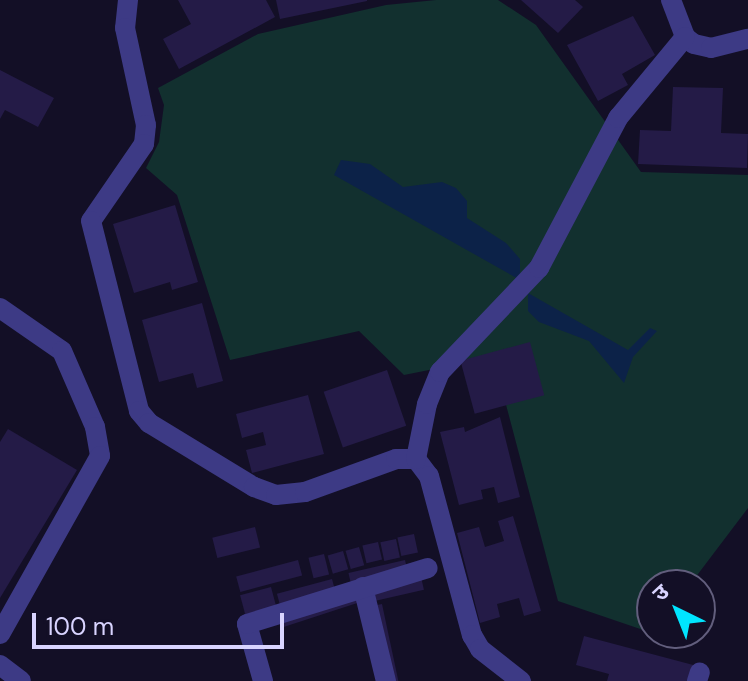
<!DOCTYPE html>
<html>
<head>
<meta charset="utf-8">
<style>
	body { margin:0 }
	#map { position:relative; width:748px; height:681px; overflow:hidden; background:#130f26; font-family:"DM Sans","Noto Sans Devanagari",sans-serif }
	div>[style] { position:absolute }
	.green>* { inset:0; background:#12302f }
	.water>* { inset:0; background:#0c2248 }
	.building>* { inset:0; background:#241b47; transform-origin:0 0 }
	.minor>* { height:20px; margin:-10px; padding:0 10px; transform-origin:10px; border-radius:10px; background:#3d3a85 }
	span { translate:-50% -50%; white-space:nowrap; text-align:center; line-height:1.15; -webkit-text-stroke:8px #130f26; paint-order:stroke }
	.north { position:absolute; left:636px; top:569px; width:80px; height:80px; box-sizing:border-box; background:#130f26; border:2px solid #625e7d; border-radius:50%; rotate:317deg; font-size:22px; font-weight:700; line-height:32px; text-align:center; color:#d9d4ff }
	.north::after { content:''; display:block; margin:auto; width:28px; height:36px; background:#00e5ff; clip-path:polygon(50% 0,100% 100%,50% 72%,0 100%) }
	.scale { position:absolute; left:32px; top:613px; width:252px; height:36px; box-sizing:border-box; border:4px solid #d9d4ff; border-top:0; padding-left:10px; font-size:24px; line-height:28px; white-space:nowrap; color:#d9d4ff; -webkit-text-stroke:6px #130f26; paint-order:stroke }
</style>
</head>
<body>
<div id="map">
	<div class="green">
		<div style="clip-path:polygon(436px 0,498px 0,536px 25px,641px 172px,748px 175px,748px 508px,695px 578px,695px 585px,652px 585px,652px 633px,558px 601px,500px 382px,474px 361px,404px 375px,359px 331px,230px 360px,177px 195px,146px 168px,159px 142px,164px 105px,158px 88px,258px 34px,386px 5px)"></div>
	</div>
	<div class="water">
		<div style="clip-path:polygon(341px 160px,370px 164px,403px 187px,442px 182px,456px 188px,467px 201px,467px 218px,506px 243px,520px 259px,520px 280px,334px 175px)"></div>
		<div style="clip-path:polygon(528px 293px,628px 350px,650px 328px,657px 331px,633px 357px,624px 383px,589px 341px,539px 322px,528px 311px)"></div>
	</div>
	<div class="building">
		<div style="clip-path:polygon(178px 0,266px 0,275px 17px,179px 69px,163px 39px,191px 24px)"></div>
		<div style="clip-path:polygon(276px 0,367px 0,367px 1px,280px 19px)"></div>
		<div style="clip-path:polygon(521px 0,575px 0,583px 7px,558px 33px)"></div>
		<div style="clip-path:polygon(633px 16px,655px 55px,622px 74px,628px 85px,598px 101px,567px 45px)"></div>
		<div style="clip-path:polygon(0 70px,54px 98px,38px 127px,5px 110px,0 119px)"></div>
		<div style="clip-path:polygon(673px 87px,723px 88px,721px 133px,748px 134px,747px 168px,638px 164px,640px 130px,671px 131px)"></div>
		<div style="clip-path:polygon(175px 205px,198px 282px,172px 290px,170px 282px,134px 293px,113px 224px)"></div>
		<div style="clip-path:polygon(202px 303px,223px 381px,197px 388px,193px 373px,159px 382px,142px 320px)"></div>
		<div style="left:530px;top:342px;width:55px;height:72px;rotate:75deg"></div>
		<div style="left:387px;top:370px;width:59px;height:67px;rotate:71deg"></div>
		<div style="clip-path:polygon(308px 395px,324px 454px,252px 473px,246px 450px,266px 445px,263px 432px,242px 438px,236px 414px)"></div>
		<div style="clip-path:polygon(500px 417px,520px 497px,498px 503px,494px 487px,481px 490px,483px 499px,459px 505px,440px 432px,464px 427px,465px 432px)"></div>
		<div style="clip-path:polygon(8px 429px,77px 470px,0 598px,0 442px)"></div>
		<div style="clip-path:polygon(513px 516px,541px 611px,524px 616px,519px 598px,497px 604px,500px 617px,480px 623px,457px 533px,479px 527px,485px 547px,504px 541px,498px 521px)"></div>
		<div style="left:255px;top:527px;width:21px;height:44px;rotate:76deg"></div>
		<div style="left:414px;top:534px;width:19px;height:17px;rotate:78deg"></div>
		<div style="left:396px;top:539px;width:19px;height:16px;rotate:78deg"></div>
		<div style="left:378px;top:542px;width:18px;height:16px;rotate:77deg"></div>
		<div style="left:359px;top:547px;width:19px;height:14px;rotate:74deg"></div>
		<div style="left:343px;top:551px;width:19px;height:16px;rotate:74deg"></div>
		<div style="left:324px;top:554px;width:21px;height:16px;rotate:76deg"></div>
		<div style="left:298px;top:560px;width:16px;height:64px;rotate:75deg"></div>
		<div style="left:405px;top:560px;width:13px;height:58px;rotate:77deg"></div>
		<div style="left:421px;top:577px;width:13px;height:55px;rotate:77deg"></div>
		<div style="left:332px;top:579px;width:16px;height:57px;rotate:75deg"></div>
		<div style="left:271px;top:587px;width:23px;height:32px;rotate:75deg"></div>
		<div style="left:356px;top:594px;width:9px;height:79px;rotate:72deg"></div>
		<div style="left:382px;top:604px;width:79px;height:9px;rotate:78deg"></div>
		<div style="clip-path:polygon(584px 636px,697px 666px,693px 681px,607px 681px,609px 674px,576px 665px)"></div>
	</div>
	<div class="minor">
		<div style="left:128px;top:0;width:28px;rotate:96deg"></div>
		<div style="left:125px;top:28px;width:99px;rotate:77.8deg"></div>
		<div style="left:146px;top:125px;width:19px;rotate:96deg"></div>
		<div style="left:144px;top:144px;width:93px;rotate:124.5deg"></div>
		<div style="left:91px;top:221px;width:196px;rotate:75.8deg"></div>
		<div style="left:139px;top:411px;width:16px;rotate:50deg"></div>
		<div style="left:149px;top:423px;width:123px;rotate:31.4deg"></div>
		<div style="left:254px;top:487px;width:23px;rotate:20deg"></div>
		<div style="left:276px;top:495px;width:29px;rotate:-6deg"></div>
		<div style="left:305px;top:492px;width:97px;rotate:-19.9deg"></div>
		<div style="left:396px;top:459px;width:20px"></div>
		<div style="left:416px;top:459px;width:21px;rotate:53deg"></div>
		<div style="left:429px;top:476px;width:165px;rotate:74.9deg"></div>
		<div style="left:472px;top:635px;width:16px;rotate:60deg"></div>
		<div style="left:480px;top:649px;width:52px;rotate:38deg"></div>
		<div style="left:671px;top:0;width:40px;rotate:69deg"></div>
		<div style="left:685px;top:37px;width:11px;rotate:38deg"></div>
		<div style="left:694px;top:44px;width:17px;rotate:13deg"></div>
		<div style="left:711px;top:48px;width:38px;rotate:-14deg"></div>
		<div style="left:0;top:308px;width:75px;rotate:34.7deg"></div>
		<div style="left:62px;top:351px;width:83px;rotate:66.5deg"></div>
		<div style="left:95px;top:427px;width:29px;rotate:80deg"></div>
		<div style="left:100px;top:456px;width:204px;rotate:119.3deg"></div>
		<div style="left:416px;top:459px;width:56px;rotate:-78.7deg"></div>
		<div style="left:427px;top:404px;width:35px;rotate:-68deg"></div>
		<div style="left:440px;top:372px;width:144px;rotate:-46.4deg"></div>
		<div style="left:539px;top:268px;width:170px;rotate:-62.2deg"></div>
		<div style="left:618px;top:118px;width:105px;rotate:-50.4deg"></div>
		<div style="left:363px;top:587px;width:97px;rotate:76.3deg"></div>
		<div style="left:0;top:665px;width:26px;rotate:37deg"></div>
		<div style="left:263px;top:681px;width:59px;rotate:-105.7deg"></div>
		<div style="left:247px;top:624px;width:189px;rotate:-17.2deg"></div>
		<div style="left:697px;top:681px;width:9px;rotate:-72deg"></div>
	</div>
	<div class="north">उ</div>
	<div class="scale">100 m</div>
</div>
</body>
</html>
